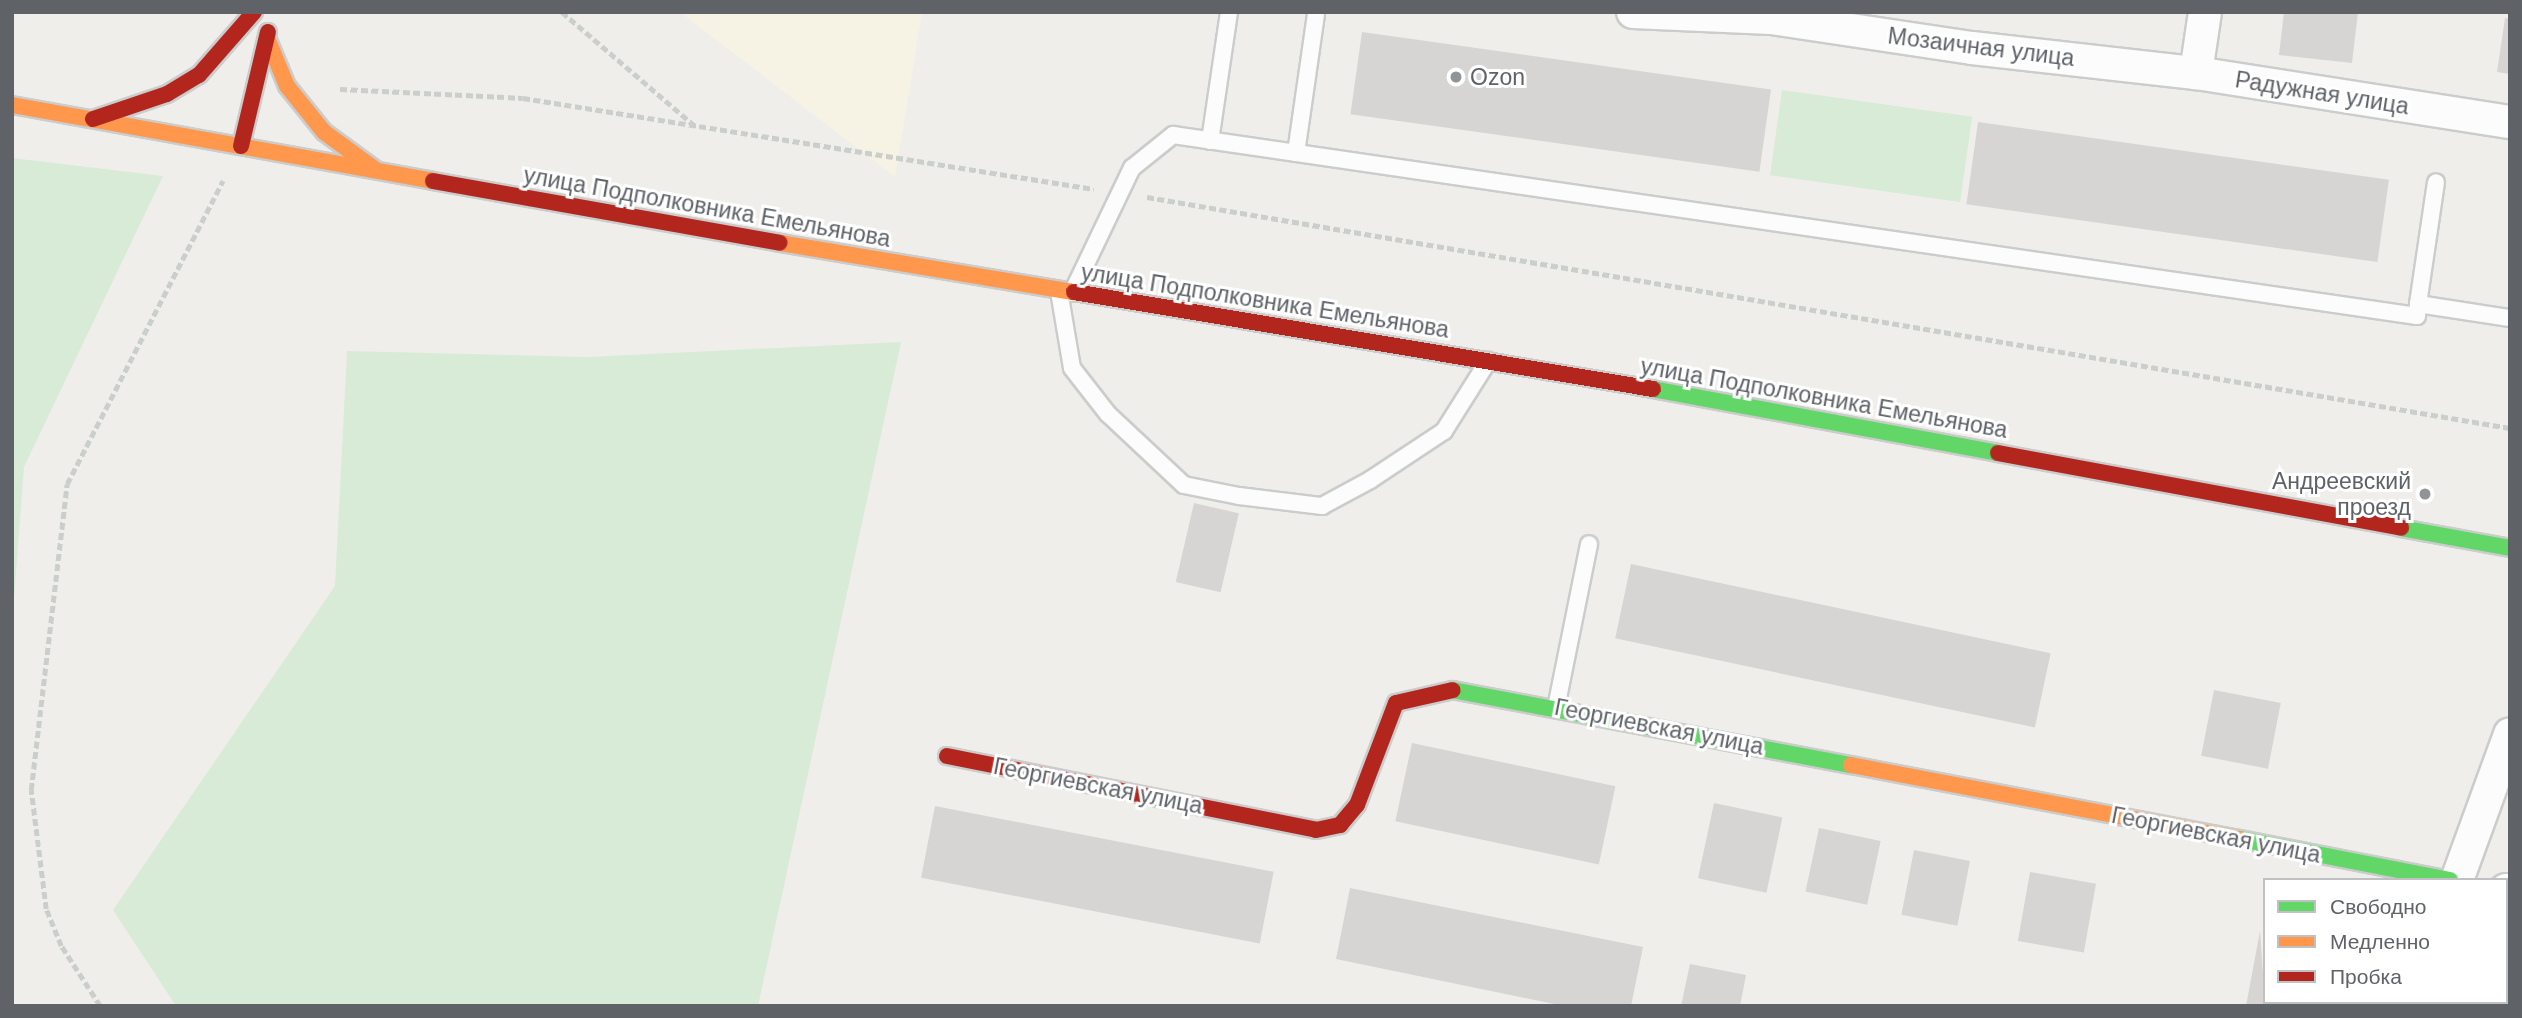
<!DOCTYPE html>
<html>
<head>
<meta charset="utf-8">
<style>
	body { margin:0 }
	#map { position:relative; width:2522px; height:1018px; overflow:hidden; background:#efeeea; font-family:Helvetica,sans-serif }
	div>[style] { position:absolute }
	.commercial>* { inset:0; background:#f7f3e4 }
	.green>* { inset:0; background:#d8ebd6; transform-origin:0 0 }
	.building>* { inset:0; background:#d6d5d3; transform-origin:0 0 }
	.path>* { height:4.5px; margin-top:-2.25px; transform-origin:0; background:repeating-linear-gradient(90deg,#cacfcc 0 7px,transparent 0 10.5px) }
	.roads { filter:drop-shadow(2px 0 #cbcccc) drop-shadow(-2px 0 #cbcccc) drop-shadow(0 2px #cbcccc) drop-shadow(0 -2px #cbcccc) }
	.lane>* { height:16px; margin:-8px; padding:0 8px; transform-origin:8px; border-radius:8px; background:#fdfcfc }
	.street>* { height:32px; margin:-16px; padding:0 16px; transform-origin:16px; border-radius:16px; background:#fdfcfc }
	.fast>* { height:16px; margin:-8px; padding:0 8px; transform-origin:8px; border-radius:8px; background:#63d668 }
	.slow>* { height:16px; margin:-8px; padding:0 8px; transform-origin:8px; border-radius:8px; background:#ff974d }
	.jam>* { height:16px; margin:-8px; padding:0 8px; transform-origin:8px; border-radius:8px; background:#b3261e }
	.dots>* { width:19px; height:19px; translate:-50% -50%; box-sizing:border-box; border:4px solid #fff; border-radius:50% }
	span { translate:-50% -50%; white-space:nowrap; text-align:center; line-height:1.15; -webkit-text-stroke:6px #fff; paint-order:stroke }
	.street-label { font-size:23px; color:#5f6368 }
	.poi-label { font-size:23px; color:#5f6368 }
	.left { translate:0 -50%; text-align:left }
	.right { translate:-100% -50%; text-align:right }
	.frame { position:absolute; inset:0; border:14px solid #5f6368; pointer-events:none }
	.legend { position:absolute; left:2263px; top:878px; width:245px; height:126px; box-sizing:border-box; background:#fff; border:2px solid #bfc1c3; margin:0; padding:9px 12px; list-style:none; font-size:21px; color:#5f6368 }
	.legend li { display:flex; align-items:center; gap:14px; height:35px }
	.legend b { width:35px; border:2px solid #bfc1c3 }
</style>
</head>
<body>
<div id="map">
	<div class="commercial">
		<div style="clip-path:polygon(680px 12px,922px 12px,895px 177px)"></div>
	</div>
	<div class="green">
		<div style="left:1782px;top:90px;width:192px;height:86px;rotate:8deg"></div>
		<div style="clip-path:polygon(12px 158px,163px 176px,24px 467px,12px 625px)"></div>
		<div style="clip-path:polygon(901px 342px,758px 1006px,176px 1006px,113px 910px,335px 586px,347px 351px,587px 357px)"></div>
	</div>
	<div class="building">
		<div style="clip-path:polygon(2284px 12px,2358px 12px,2352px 63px,2279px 55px)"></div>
		<div style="clip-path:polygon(2505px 18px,2510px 19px,2510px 74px,2497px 72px)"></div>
		<div style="left:1362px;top:32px;width:413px;height:83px;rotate:8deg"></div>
		<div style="left:1978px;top:122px;width:415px;height:83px;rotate:8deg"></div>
		<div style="left:1194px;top:503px;width:46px;height:81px;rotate:13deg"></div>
		<div style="left:1631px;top:564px;width:429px;height:76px;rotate:12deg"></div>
		<div style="left:2214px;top:690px;width:68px;height:67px;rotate:11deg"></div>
		<div style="left:1412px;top:743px;width:208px;height:80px;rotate:12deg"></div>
		<div style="left:1714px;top:803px;width:70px;height:77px;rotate:12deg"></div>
		<div style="left:935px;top:806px;width:345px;height:73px;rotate:11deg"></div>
		<div style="left:1819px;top:828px;width:63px;height:65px;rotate:12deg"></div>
		<div style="left:1914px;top:850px;width:57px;height:66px;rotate:11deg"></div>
		<div style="left:2030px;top:872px;width:67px;height:70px;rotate:10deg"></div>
		<div style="clip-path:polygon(1350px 888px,1643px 947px,1631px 1006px,1564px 1006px,1336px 959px)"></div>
		<div style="clip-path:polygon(2260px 931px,2265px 1002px,2331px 1006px,2246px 1006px)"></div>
		<div style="clip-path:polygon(1690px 964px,1746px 975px,1740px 1006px,1681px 1006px)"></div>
	</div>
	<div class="path">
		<div style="left:562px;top:12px;width:174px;rotate:40.6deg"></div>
		<div style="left:340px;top:89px;width:183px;rotate:2.8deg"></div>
		<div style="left:523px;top:98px;width:578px;rotate:9.06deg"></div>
		<div style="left:1147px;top:197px;width:1382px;rotate:9.62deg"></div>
		<div style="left:100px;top:1006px;width:72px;rotate:-123deg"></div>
		<div style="left:61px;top:946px;width:40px;rotate:-112deg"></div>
		<div style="left:46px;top:909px;width:120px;rotate:-97.2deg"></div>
		<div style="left:31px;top:790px;width:308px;rotate:-83.3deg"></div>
		<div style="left:67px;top:484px;width:341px;rotate:-62.8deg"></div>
	</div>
	<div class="roads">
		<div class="lane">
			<div style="left:1210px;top:141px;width:130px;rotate:-81.6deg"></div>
			<div style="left:1296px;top:153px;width:139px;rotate:-81.8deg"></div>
			<div style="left:1059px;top:291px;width:78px;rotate:80.4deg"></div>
			<div style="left:1072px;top:368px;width:58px;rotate:52deg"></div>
			<div style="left:1108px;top:414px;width:104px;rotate:43.1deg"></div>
			<div style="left:1184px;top:485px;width:56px;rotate:11.3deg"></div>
			<div style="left:1239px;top:496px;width:84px;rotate:6.9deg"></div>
			<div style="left:1322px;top:506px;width:55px;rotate:-28.4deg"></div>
			<div style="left:1370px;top:480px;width:89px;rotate:-33.5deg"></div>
			<div style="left:1444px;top:431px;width:83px;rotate:-57.8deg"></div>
			<div style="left:1072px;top:293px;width:139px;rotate:-64.4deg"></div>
			<div style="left:1132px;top:168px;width:53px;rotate:-38.8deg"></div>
			<div style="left:1173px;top:135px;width:1257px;rotate:8.28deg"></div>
			<div style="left:2417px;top:316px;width:12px;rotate:-85deg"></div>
			<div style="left:2418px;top:304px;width:93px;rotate:8.7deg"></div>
			<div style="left:2418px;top:304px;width:123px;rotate:-81.6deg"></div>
			<div style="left:1556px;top:708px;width:167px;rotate:-78.6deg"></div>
		</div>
		<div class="street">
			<div style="left:1633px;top:12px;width:138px;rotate:2.5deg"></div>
			<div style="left:1772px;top:12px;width:6px;rotate:99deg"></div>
			<div style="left:1771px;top:18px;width:203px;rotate:8.5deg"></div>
			<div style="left:1972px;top:48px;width:225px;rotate:6.4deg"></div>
			<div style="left:2205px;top:12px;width:62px;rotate:98.4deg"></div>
			<div style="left:2196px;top:73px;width:318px;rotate:8.9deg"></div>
			<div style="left:2457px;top:880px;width:155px;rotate:-70deg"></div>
			<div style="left:2506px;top:890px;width:4px"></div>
			<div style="left:2417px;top:1006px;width:4px;rotate:-76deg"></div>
		</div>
		<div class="fast">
			<div style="left:1653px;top:389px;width:351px;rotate:10.5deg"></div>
			<div style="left:2401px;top:528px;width:111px;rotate:10.4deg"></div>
			<div style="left:1453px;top:690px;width:405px;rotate:10.7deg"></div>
			<div style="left:2239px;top:839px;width:215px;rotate:11deg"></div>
		</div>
		<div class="slow">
			<div style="left:267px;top:38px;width:52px;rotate:67.4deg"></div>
			<div style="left:287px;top:86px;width:59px;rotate:51.2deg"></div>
			<div style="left:324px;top:132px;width:64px;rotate:36.2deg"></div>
			<div style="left:12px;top:105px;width:428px;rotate:10.2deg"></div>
			<div style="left:780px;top:243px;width:298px;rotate:9.5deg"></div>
			<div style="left:1851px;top:765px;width:395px;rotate:10.8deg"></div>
		</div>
		<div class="jam">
			<div style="left:93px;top:119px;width:78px;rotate:-18.7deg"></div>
			<div style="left:167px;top:94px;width:37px;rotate:-31deg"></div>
			<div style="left:199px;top:75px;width:84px;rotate:-48.9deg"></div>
			<div style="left:241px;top:146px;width:117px;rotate:-76.7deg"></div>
			<div style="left:433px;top:181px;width:352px;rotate:10.1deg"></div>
			<div style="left:1074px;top:292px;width:587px;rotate:9.51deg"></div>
			<div style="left:1998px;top:453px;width:410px;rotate:10.5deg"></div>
			<div style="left:947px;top:756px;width:376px;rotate:11.3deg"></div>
			<div style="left:1316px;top:830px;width:25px;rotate:-12deg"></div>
			<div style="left:1340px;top:825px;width:26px;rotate:-50deg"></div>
			<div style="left:1357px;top:805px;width:109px;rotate:-69.1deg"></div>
			<div style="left:1396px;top:703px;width:58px;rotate:-12.8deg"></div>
		</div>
	</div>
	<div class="dots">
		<div style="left:1456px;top:77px;background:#919496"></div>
		<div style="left:2425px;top:494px;background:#919496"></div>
	</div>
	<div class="street-label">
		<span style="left:1981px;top:47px;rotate:7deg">Мозаичная улица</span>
		<span style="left:2322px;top:93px;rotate:9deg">Радужная улица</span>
		<span style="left:707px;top:207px;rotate:10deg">улица Подполковника Емельянова</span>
		<span style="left:1265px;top:301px;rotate:9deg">улица Подполковника Емельянова</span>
		<span style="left:1824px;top:398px;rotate:10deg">улица Подполковника Емельянова</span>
		<span style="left:1659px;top:727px;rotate:11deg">Георгиевская улица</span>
		<span style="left:1098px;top:786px;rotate:11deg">Георгиевская улица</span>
		<span style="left:2216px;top:835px;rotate:11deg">Георгиевская улица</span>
	</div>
	<div class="poi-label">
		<span class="left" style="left:1470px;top:77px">Ozon</span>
		<span class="right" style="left:2411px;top:494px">Андреевский<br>проезд</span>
	</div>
	<div class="frame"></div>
	<ul class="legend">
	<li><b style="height:9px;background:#63d668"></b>Свободно</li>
	<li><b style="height:9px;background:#ff974d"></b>Медленно</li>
	<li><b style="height:9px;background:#b3261e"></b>Пробка</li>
	</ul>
</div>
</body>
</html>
